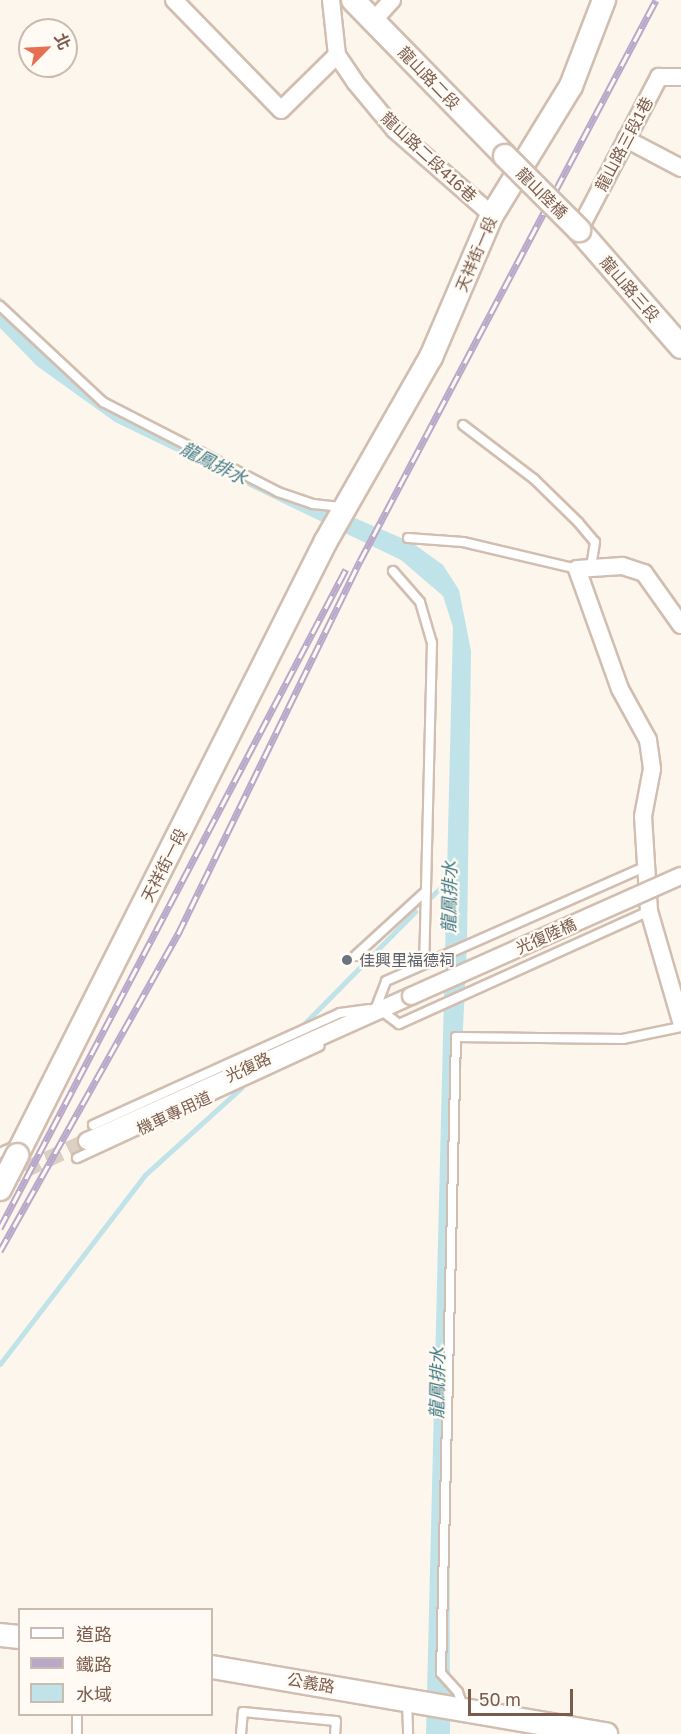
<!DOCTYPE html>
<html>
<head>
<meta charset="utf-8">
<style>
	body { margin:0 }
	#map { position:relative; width:681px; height:1734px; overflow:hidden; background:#fdf6ec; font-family:"Golos Text","Noto Sans TC",sans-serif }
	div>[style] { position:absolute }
	.water>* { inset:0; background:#bfe3e8 }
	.stream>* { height:4.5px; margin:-2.25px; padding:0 2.25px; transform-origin:2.25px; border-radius:2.25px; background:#bfe3e8 }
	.street-tunnel>* { height:16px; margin-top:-8px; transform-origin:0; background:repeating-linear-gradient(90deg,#dcd0c4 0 16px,transparent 0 24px) }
	.roads { filter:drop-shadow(2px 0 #d1beb0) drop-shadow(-2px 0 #d1beb0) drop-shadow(0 2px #d1beb0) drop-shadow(0 -2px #d1beb0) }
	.lane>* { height:8px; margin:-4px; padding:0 4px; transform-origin:4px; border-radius:4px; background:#fff }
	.street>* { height:16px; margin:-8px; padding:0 8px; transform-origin:8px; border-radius:8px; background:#fff }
	.secondary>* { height:22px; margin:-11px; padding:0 11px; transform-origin:11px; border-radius:11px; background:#fff }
	.rail>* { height:7px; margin-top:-3.5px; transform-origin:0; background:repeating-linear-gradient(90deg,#fffaf3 0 14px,#b9a8c9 0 28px); box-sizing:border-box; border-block:2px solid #b9a8c9 }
	.bridges { filter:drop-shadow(2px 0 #d1beb0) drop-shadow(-2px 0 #d1beb0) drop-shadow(0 2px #d1beb0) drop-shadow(0 -2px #d1beb0) }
	.street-bridge>* { height:16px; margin:-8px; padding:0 8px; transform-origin:8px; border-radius:8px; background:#fff }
	.secondary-bridge>* { height:22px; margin:-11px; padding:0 11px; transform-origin:11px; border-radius:11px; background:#fff }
	.dots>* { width:16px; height:16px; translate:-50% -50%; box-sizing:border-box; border:3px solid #fffaf3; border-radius:50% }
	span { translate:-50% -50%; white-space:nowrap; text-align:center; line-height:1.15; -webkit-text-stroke:4.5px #fffaf3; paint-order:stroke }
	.street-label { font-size:16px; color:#7a5c4d }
	.worship-label { font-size:16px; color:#5b616d }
	.left { translate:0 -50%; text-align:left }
	.water-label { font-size:18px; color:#437c86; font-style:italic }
	.legend { position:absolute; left:18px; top:1608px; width:195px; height:108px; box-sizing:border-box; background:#fffaf3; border:2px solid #cabbb1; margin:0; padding:8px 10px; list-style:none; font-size:18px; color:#7a5c4d }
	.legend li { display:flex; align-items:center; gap:12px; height:30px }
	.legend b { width:30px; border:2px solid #cabbb1 }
	.north { position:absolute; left:18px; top:18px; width:60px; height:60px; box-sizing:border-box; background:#fffaf3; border:2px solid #cabbb1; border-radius:50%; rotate:66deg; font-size:16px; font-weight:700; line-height:24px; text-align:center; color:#7a5c4d }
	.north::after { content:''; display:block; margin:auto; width:21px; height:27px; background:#e76f51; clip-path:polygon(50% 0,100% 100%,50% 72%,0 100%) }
	.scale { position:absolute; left:468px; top:1689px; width:105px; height:27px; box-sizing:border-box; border:3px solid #7a5c4d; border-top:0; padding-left:8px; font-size:18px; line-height:21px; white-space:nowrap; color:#7a5c4d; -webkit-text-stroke:4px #fffaf3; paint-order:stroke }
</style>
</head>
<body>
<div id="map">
	<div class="water">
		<div style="clip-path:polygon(0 297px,112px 403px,270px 482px,411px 542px,443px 565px,459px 590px,471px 651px,467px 943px,449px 1329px,450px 1734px,426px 1734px,453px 627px,443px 596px,401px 560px,115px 422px,37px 366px,0 328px)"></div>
	</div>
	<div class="stream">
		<div style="left:431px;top:897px;width:23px;rotate:-45deg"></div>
		<div style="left:304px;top:1024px;width:158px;rotate:-45.3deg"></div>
		<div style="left:0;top:1364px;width:238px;rotate:-52.5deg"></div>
		<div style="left:145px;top:1175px;width:130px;rotate:-42.2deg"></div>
	</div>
	<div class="street-tunnel">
		<div style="left:3px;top:1180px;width:93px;rotate:-24.9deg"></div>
	</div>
	<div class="roads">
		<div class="lane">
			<div style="left:0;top:306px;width:141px;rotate:43deg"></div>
			<div style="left:103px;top:402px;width:197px;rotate:27.2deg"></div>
			<div style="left:278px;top:492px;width:37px;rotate:19deg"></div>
			<div style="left:313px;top:504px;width:30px;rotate:6deg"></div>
			<div style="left:463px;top:425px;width:89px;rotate:37.3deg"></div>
			<div style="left:534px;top:479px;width:62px;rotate:44.3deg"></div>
			<div style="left:578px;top:522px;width:26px;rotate:50deg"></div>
			<div style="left:595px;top:542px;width:26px;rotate:99deg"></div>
			<div style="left:408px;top:538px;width:55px;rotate:4.2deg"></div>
			<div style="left:463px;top:542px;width:117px;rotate:13.3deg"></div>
			<div style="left:393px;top:571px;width:41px;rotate:48.9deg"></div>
			<div style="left:420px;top:602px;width:43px;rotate:73.7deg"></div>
			<div style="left:432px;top:643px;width:320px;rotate:91.4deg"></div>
			<div style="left:355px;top:956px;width:96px;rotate:-42.5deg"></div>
			<div style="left:379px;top:1009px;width:25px;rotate:37deg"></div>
			<div style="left:399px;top:1024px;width:274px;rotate:-24.3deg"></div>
			<div style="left:375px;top:1010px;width:31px;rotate:-69deg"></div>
			<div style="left:386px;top:981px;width:285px;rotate:-23.8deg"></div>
			<div style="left:93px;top:1125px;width:271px;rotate:-24.4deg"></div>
			<div style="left:340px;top:1013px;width:28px;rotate:-8deg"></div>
			<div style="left:0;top:1153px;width:17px;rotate:-25deg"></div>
			<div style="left:77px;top:1158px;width:267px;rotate:-24.8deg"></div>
			<div style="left:407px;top:1701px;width:33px;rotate:88deg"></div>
			<div style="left:463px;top:1706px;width:15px;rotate:-110deg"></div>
			<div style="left:458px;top:1692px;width:25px;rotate:-132deg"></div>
			<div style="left:441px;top:1673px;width:636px;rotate:-88.65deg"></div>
			<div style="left:456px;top:1037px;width:167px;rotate:0.7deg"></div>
			<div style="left:623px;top:1039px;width:59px;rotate:-11.7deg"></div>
			<div style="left:77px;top:1734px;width:20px;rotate:-90deg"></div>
			<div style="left:241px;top:1734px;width:22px;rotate:-85deg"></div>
			<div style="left:243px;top:1712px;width:93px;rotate:5.5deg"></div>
			<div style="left:336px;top:1721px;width:13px;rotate:94deg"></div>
		</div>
		<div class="street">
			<div style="left:174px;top:0;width:153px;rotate:45.8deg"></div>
			<div style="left:281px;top:110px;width:78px;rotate:-44.5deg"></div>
			<div style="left:331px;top:0;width:55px;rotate:83.8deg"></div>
			<div style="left:337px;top:55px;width:32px;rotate:56deg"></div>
			<div style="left:355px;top:82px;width:62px;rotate:50.2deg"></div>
			<div style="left:395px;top:130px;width:129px;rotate:41.2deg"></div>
			<div style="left:374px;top:20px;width:27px;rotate:-48deg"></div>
			<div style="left:626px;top:139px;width:62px;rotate:27.8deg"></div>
			<div style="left:579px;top:230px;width:173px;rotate:-62.4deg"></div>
			<div style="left:659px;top:77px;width:22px"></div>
			<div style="left:681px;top:625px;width:64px;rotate:-125.4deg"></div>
			<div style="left:644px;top:573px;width:23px;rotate:-162deg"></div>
			<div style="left:622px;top:566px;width:45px;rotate:176.2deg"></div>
			<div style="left:577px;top:569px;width:127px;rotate:70.3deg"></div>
			<div style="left:620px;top:689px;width:58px;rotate:61.2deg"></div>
			<div style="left:648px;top:740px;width:29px;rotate:82deg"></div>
			<div style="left:652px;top:769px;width:48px;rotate:100.8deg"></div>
			<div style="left:643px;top:816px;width:95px;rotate:86.4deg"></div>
			<div style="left:649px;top:911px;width:115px;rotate:73.8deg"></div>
			<div style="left:87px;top:1141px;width:355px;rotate:-24.1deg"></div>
		</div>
		<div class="secondary">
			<div style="left:353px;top:0;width:218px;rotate:45.7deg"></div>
			<div style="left:579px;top:230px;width:155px;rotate:48.9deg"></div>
			<div style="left:17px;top:1155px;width:687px;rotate:-63.29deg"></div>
			<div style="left:326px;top:541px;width:212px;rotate:-60.3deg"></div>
			<div style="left:431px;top:357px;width:155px;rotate:-66.8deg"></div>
			<div style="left:492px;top:215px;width:151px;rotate:-58.5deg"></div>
			<div style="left:571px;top:86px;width:92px;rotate:-69deg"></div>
			<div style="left:0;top:1635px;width:20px;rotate:6deg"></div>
			<div style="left:212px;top:1667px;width:400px;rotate:9.7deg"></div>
		</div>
	</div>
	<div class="rail">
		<div style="left:0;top:1228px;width:744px;rotate:-62.3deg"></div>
		<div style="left:0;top:1251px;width:364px;rotate:-60.7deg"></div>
		<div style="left:178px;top:934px;width:415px;rotate:-64deg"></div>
		<div style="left:360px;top:561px;width:634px;rotate:-62.18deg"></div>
	</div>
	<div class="bridges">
		<div class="street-bridge">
			<div style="left:411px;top:996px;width:295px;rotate:-24deg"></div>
		</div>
		<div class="secondary-bridge">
			<div style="left:505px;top:156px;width:105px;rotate:45deg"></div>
			<div style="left:0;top:1189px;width:38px;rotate:-63deg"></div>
		</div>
	</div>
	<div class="dots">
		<div style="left:347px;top:960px;background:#6b7280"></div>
	</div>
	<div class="street-label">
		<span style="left:429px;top:78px;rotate:46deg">龍山路二段</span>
		<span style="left:624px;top:144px;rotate:-62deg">龍山路三段1巷</span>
		<span style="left:429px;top:157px;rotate:43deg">龍山路二段416巷</span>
		<span style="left:542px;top:193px;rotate:45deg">龍山陸橋</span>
		<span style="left:476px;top:254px;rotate:-67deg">天祥街一段</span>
		<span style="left:630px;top:289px;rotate:49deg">龍山路三段</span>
		<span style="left:164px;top:865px;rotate:-63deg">天祥街一段</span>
		<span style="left:546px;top:936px;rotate:-24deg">光復陸橋</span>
		<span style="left:248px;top:1067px;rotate:-25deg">光復路</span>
		<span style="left:174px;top:1113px;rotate:-25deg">機車專用道</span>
		<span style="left:311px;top:1683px;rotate:10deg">公義路</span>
	</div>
	<div class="worship-label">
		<span class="left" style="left:359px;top:960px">佳興里福德祠</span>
	</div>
	<div class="water-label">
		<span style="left:214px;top:463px;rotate:27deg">龍鳳排水</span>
		<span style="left:449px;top:897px;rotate:-89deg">龍鳳排水</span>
		<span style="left:437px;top:1383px;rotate:-89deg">龍鳳排水</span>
	</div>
	<ul class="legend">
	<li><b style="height:8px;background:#fff"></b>道路</li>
	<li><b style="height:8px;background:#b9a8c9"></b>鐵路</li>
	<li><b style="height:16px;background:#bfe3e8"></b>水域</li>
	</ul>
	<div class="north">北</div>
	<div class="scale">50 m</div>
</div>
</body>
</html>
